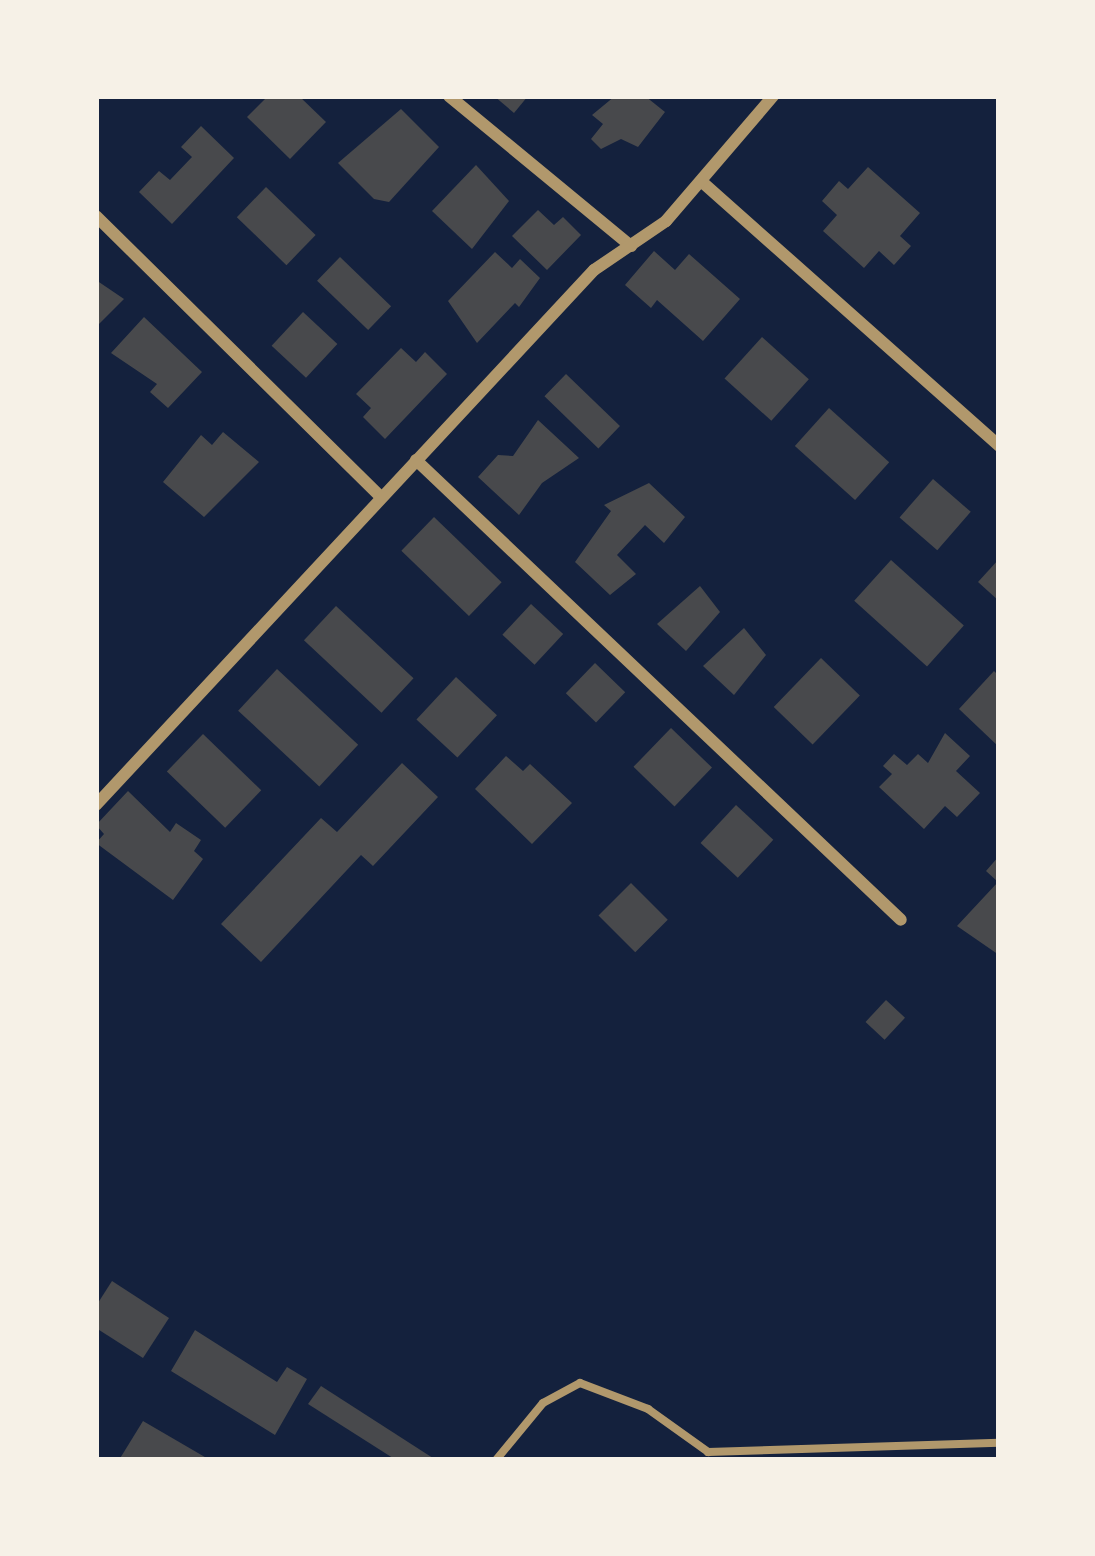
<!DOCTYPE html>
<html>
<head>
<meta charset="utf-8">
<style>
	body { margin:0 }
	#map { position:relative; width:1095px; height:1556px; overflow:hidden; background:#14213d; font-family:Poppins,sans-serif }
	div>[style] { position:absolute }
	.building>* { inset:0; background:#48494c; transform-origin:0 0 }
	.service>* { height:8px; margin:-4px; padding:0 4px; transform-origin:4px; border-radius:4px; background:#b1986c }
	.minor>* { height:12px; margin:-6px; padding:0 6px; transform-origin:6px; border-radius:6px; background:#b1986c }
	span { translate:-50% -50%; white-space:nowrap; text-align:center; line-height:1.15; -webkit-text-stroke:10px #f6f1e7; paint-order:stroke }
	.frame { position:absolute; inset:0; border:99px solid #f6f1e7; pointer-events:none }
</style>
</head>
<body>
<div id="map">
	<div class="building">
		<div style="clip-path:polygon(268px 96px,299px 96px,326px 122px,290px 159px,247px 117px)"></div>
		<div style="clip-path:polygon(494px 96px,528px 96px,514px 113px)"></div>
		<div style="clip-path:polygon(615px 96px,645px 96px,665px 112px,638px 147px,621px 139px,601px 149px,591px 139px,603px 124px,592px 115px)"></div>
		<div style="clip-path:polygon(401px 109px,439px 147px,389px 202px,374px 199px,338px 163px)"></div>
		<div style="clip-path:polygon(201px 126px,234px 158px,172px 224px,139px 192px,159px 171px,170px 180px,192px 157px,181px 147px)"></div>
		<div style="clip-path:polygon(476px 165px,509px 201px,472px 249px,432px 211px)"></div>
		<div style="clip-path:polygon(868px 167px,920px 213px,900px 236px,911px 246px,894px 265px,879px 251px,864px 268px,823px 231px,837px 215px,822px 201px,839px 181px,848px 189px)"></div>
		<div style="left:266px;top:187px;width:69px;height:42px;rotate:44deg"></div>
		<div style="clip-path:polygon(538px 210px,554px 225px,563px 217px,581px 235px,547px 270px,512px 236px)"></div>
		<div style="clip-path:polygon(654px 251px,675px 270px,689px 254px,740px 299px,703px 341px,657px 300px,651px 308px,625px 285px)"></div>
		<div style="clip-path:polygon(495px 252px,512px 268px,520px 259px,540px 278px,519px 307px,515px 303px,477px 343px,448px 301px)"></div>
		<div style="left:340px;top:257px;width:71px;height:33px;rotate:44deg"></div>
		<div style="clip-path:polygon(96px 280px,124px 299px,96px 327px)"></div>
		<div style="left:303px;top:312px;width:47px;height:46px;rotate:43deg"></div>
		<div style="clip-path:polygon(144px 317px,202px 372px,168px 408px,150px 392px,157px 384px,111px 353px)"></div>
		<div style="left:762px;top:337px;width:63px;height:56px;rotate:42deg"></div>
		<div style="clip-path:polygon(401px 348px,416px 362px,425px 352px,447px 374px,385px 439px,363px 417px,371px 408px,356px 394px)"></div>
		<div style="left:566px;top:374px;width:75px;height:31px;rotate:44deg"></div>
		<div style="left:829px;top:408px;width:81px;height:51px;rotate:42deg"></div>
		<div style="clip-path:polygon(538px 420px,579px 458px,542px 483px,519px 515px,478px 477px,498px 455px,513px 456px)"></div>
		<div style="clip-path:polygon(223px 432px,259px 462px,204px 517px,163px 482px,201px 435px,212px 445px)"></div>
		<div style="left:933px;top:479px;width:50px;height:51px;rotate:41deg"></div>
		<div style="clip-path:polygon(649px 483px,685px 517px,664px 543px,645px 525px,617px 555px,636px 574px,610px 595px,575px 562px,611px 511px,604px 505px)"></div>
		<div style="left:434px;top:517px;width:94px;height:47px;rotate:44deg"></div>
		<div style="clip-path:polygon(999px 559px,999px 601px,978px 582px)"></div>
		<div style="left:891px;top:560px;width:98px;height:55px;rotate:42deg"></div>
		<div style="clip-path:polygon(700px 586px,720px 612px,686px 651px,657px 624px)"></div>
		<div style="left:531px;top:604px;width:44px;height:42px;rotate:43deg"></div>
		<div style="left:336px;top:606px;width:106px;height:47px;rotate:43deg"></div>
		<div style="clip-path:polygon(744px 628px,766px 655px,734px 695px,703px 666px)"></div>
		<div style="left:821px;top:658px;width:54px;height:68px;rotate:44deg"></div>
		<div style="left:595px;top:663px;width:42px;height:42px;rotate:44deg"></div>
		<div style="left:277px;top:669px;width:111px;height:57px;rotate:43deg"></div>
		<div style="clip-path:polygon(994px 671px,999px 676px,999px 747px,959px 709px)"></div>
		<div style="left:456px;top:677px;width:56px;height:58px;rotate:43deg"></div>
		<div style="left:671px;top:728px;width:57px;height:54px;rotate:44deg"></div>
		<div style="clip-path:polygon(945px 733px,970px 756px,956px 771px,980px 793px,957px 817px,945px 806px,924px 829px,879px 787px,892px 774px,883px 766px,894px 754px,907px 765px,918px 754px,928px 763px)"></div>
		<div style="left:203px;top:734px;width:81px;height:52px;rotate:44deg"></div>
		<div style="clip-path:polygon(506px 756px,523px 771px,530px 764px,572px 803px,532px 844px,475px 789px)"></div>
		<div style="clip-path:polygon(402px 763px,438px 797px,373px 866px,361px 855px,261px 962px,221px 924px,321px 818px,337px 832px)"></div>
		<div style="clip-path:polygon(128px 791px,170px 832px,176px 823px,201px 840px,194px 851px,203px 859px,173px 900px,96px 843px,104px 834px,96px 825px)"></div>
		<div style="left:736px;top:805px;width:51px;height:52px;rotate:43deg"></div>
		<div style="clip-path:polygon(999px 856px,999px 955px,957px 926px,998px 882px,986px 871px)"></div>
		<div style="left:631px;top:883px;width:52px;height:46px;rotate:45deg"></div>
		<div style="left:886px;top:1000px;width:26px;height:30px;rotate:43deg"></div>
		<div style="clip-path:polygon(112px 1281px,169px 1318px,143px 1358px,96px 1328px,96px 1306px)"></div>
		<div style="clip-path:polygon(195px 1330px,277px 1382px,287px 1367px,307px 1379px,275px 1435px,171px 1371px)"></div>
		<div style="clip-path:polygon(321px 1386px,436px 1460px,396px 1460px,308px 1404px)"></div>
		<div style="clip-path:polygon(143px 1421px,210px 1460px,119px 1460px)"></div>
	</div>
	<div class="service">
		<div style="left:496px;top:1460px;width:74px;rotate:-50.5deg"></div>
		<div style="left:543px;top:1403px;width:42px;rotate:-28.4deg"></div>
		<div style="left:580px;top:1383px;width:73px;rotate:20.9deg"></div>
		<div style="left:648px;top:1409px;width:74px;rotate:35.6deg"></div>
		<div style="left:708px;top:1452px;width:291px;rotate:-1.8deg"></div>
	</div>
	<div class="minor">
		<div style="left:449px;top:96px;width:236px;rotate:39.5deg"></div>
		<div style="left:701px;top:181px;width:399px;rotate:41.6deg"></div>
		<div style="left:96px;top:216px;width:399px;rotate:44.6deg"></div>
		<div style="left:416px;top:460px;width:668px;rotate:43.48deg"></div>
		<div style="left:96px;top:805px;width:731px;rotate:-47.05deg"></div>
		<div style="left:594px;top:270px;width:87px;rotate:-34.2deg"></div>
		<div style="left:666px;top:221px;width:165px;rotate:-49.4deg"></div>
	</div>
	<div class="frame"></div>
</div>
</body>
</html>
